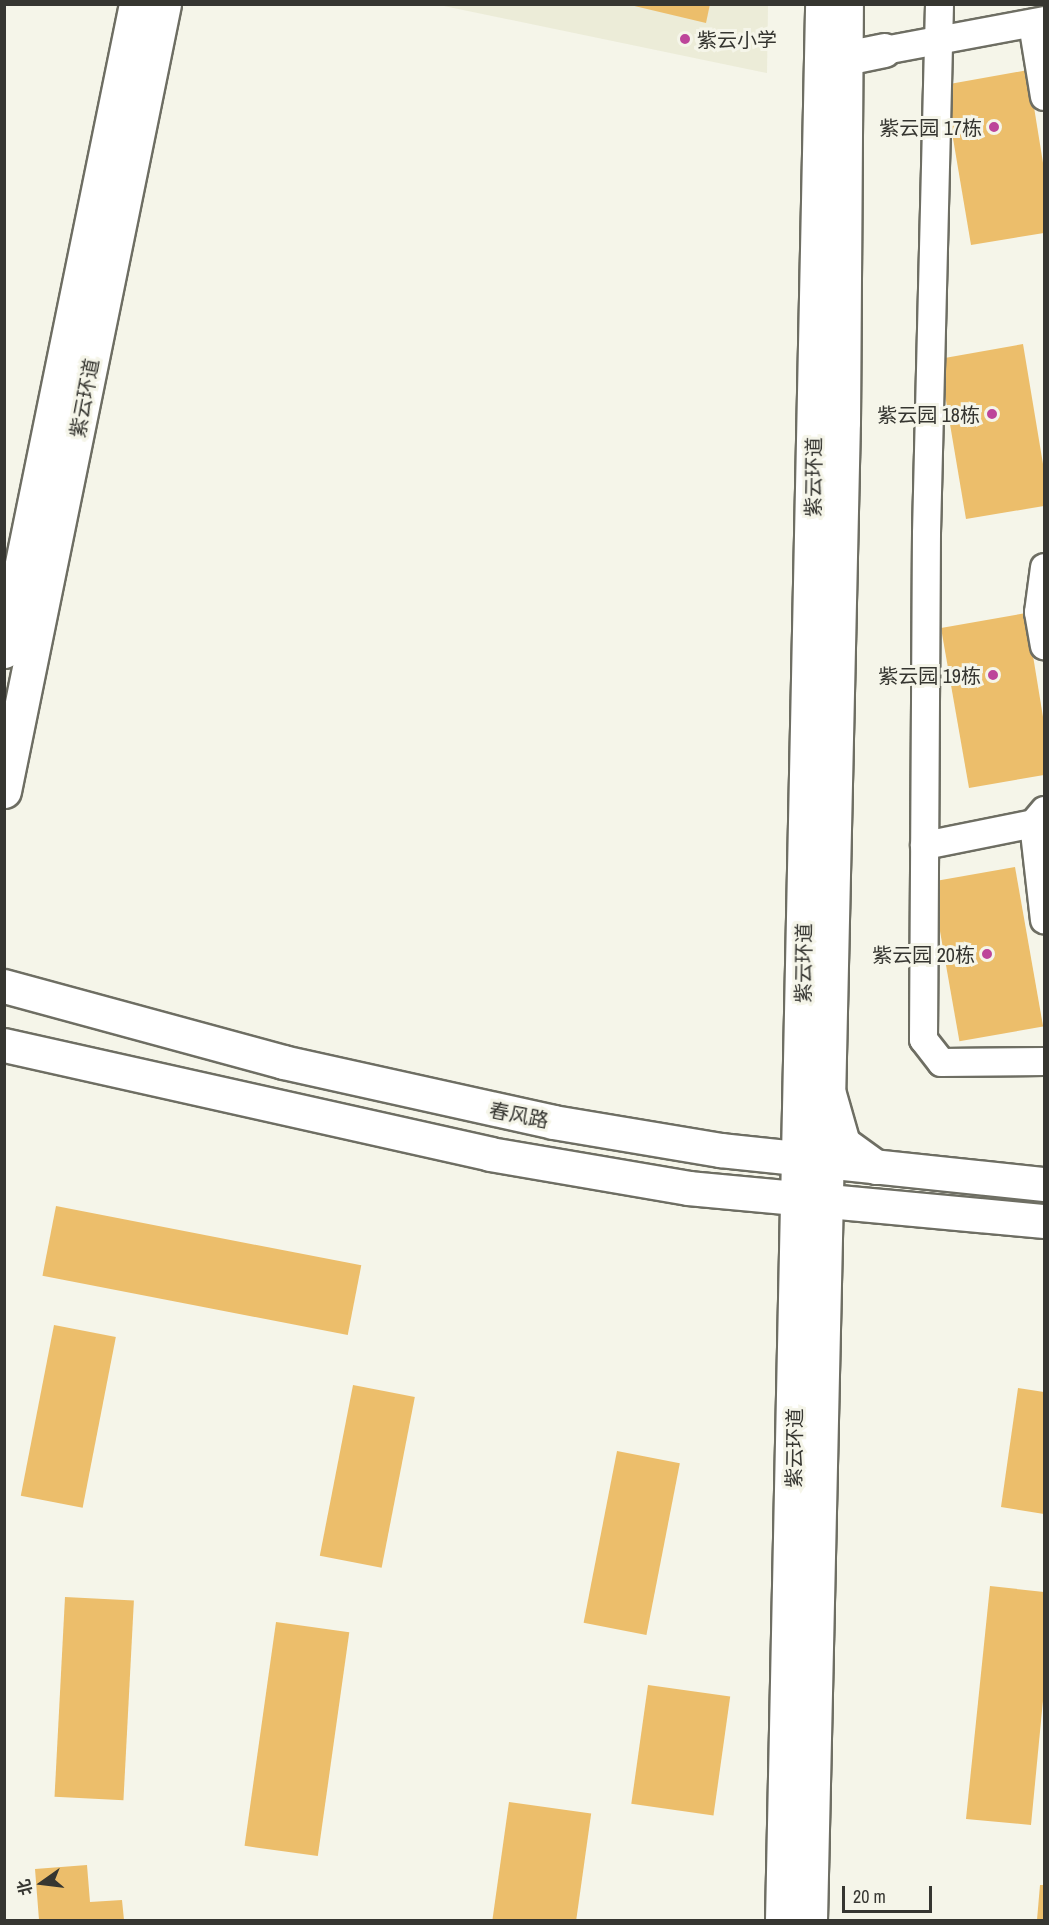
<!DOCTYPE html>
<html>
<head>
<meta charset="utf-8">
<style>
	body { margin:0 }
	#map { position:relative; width:1049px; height:1925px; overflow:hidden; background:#f5f5e9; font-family:"Archivo Narrow","Noto Sans SC",sans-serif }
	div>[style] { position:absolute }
	.built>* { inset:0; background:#ececd8 }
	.building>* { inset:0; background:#ecbe6b; transform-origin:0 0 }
	.roads { filter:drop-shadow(2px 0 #6e6e63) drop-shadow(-2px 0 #6e6e63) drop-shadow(0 2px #6e6e63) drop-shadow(0 -2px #6e6e63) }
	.minor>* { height:27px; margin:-13.5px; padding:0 13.5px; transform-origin:13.5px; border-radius:13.5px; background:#fff }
	.tertiary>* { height:33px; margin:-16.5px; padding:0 16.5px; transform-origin:16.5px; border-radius:16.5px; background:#fff }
	.secondary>* { height:33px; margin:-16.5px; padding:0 16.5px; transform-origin:16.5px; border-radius:16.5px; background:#fff }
	.dots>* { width:16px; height:16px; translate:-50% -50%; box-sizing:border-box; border:3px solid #f5f5e9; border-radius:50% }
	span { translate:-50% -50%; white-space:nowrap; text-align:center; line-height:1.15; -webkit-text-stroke:6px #f5f5e9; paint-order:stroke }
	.poi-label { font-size:20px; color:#363631 }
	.left { translate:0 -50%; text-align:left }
	.right { translate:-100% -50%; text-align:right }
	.street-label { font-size:20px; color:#363631 }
	.frame { position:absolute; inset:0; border:6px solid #363631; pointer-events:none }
	.north { position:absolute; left:12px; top:1853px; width:60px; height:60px; -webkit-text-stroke:4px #f5f5e9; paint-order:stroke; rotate:256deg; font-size:16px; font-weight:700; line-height:24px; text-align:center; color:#363631 }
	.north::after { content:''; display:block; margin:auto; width:21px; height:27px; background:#363631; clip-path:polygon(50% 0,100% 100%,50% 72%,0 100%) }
	.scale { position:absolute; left:842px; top:1886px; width:90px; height:27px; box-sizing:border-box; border:3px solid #363631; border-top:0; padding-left:8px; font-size:18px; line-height:21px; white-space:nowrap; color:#363631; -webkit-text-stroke:4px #f5f5e9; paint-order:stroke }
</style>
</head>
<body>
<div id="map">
	<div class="built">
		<div style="clip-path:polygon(439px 5px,768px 5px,767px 73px)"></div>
	</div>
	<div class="building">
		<div style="clip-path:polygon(626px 4px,710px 4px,706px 23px)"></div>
		<div style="clip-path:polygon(1028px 70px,1044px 169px,1044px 233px,971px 245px,944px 85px)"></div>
		<div style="clip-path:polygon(1023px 344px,1044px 470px,1044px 506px,966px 519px,939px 359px)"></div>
		<div style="clip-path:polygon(1026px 613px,1044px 723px,1044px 775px,969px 788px,941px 628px)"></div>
		<div style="left:1015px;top:867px;width:162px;height:85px;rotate:80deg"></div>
		<div style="left:56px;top:1206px;width:311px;height:71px;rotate:11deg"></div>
		<div style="left:54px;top:1325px;width:63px;height:174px;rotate:11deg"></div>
		<div style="left:353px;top:1385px;width:63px;height:174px;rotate:11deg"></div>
		<div style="clip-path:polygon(1018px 1388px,1044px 1392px,1044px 1514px,1001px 1507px)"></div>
		<div style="left:617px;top:1451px;width:64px;height:175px;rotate:11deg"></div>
		<div style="clip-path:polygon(990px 1586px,1044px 1592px,1044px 1690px,1031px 1825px,966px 1819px)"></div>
		<div style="left:65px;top:1597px;width:69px;height:200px;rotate:3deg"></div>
		<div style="left:276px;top:1622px;width:74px;height:226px;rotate:8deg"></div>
		<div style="left:648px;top:1685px;width:83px;height:120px;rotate:8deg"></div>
		<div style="left:509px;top:1802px;width:83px;height:119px;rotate:8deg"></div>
		<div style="clip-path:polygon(87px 1865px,90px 1902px,122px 1900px,124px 1920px,39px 1920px,35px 1869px)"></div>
		<div style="clip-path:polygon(1040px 1885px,1044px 1885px,1044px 1920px,1037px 1920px)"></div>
	</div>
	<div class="roads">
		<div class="minor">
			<div style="left:939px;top:4px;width:529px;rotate:91.41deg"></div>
			<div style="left:926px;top:533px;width:506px;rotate:90.34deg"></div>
			<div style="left:923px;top:1039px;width:29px;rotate:52deg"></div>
			<div style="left:941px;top:1062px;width:103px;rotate:-0.6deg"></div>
			<div style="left:1032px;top:23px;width:74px;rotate:80.7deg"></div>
			<div style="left:884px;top:50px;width:163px;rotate:-10.6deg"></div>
			<div style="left:1044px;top:567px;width:45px;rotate:97.6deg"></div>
			<div style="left:1038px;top:612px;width:34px;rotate:80deg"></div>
			<div style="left:1044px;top:810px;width:17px;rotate:130deg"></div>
			<div style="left:1033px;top:823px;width:97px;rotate:83.5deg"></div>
			<div style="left:924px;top:845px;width:111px;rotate:-11.4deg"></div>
		</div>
		<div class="tertiary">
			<div style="left:826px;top:62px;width:59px;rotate:-11.7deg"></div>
			<div style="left:4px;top:651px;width:660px;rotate:-78.47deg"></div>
			<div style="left:4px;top:791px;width:803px;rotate:-78.51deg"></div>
			<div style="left:782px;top:1920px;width:1916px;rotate:-88.8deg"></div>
			<div style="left:810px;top:1920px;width:1498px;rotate:-88.74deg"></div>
			<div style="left:843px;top:422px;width:418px;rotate:-89.6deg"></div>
		</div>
		<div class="secondary">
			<div style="left:4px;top:986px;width:289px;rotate:15.2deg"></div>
			<div style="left:283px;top:1062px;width:277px;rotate:12.5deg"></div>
			<div style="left:553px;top:1122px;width:169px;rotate:9.5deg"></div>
			<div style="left:720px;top:1150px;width:326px;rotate:6deg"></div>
			<div style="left:4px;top:1045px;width:498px;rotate:12.6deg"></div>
			<div style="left:490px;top:1154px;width:201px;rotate:9.7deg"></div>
			<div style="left:688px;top:1188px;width:358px;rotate:5.3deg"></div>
			<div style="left:829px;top:1094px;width:51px;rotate:74.1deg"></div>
			<div style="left:843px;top:1143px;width:41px;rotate:36deg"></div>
		</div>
	</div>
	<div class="dots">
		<div style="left:685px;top:39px;background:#bd459a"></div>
		<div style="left:994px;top:127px;background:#bd459a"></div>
		<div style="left:992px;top:414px;background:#bd459a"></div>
		<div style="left:993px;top:675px;background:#bd459a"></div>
		<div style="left:987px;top:954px;background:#bd459a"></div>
	</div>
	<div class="poi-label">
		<span class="left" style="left:697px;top:39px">紫云小学</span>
		<span class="right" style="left:982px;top:127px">紫云园 17栋</span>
		<span class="right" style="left:980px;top:414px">紫云园 18栋</span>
		<span class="right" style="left:981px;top:675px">紫云园 19栋</span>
		<span class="right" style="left:975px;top:954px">紫云园 20栋</span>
	</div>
	<div class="street-label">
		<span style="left:84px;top:398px;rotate:-79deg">紫云环道</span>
		<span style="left:813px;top:477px;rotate:-89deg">紫云环道</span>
		<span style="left:803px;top:963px;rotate:-89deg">紫云环道</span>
		<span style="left:519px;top:1115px;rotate:11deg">春风路</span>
		<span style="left:794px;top:1448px;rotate:-89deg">紫云环道</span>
	</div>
	<div class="frame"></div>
	<div class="north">北</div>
	<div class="scale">20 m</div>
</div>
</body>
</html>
